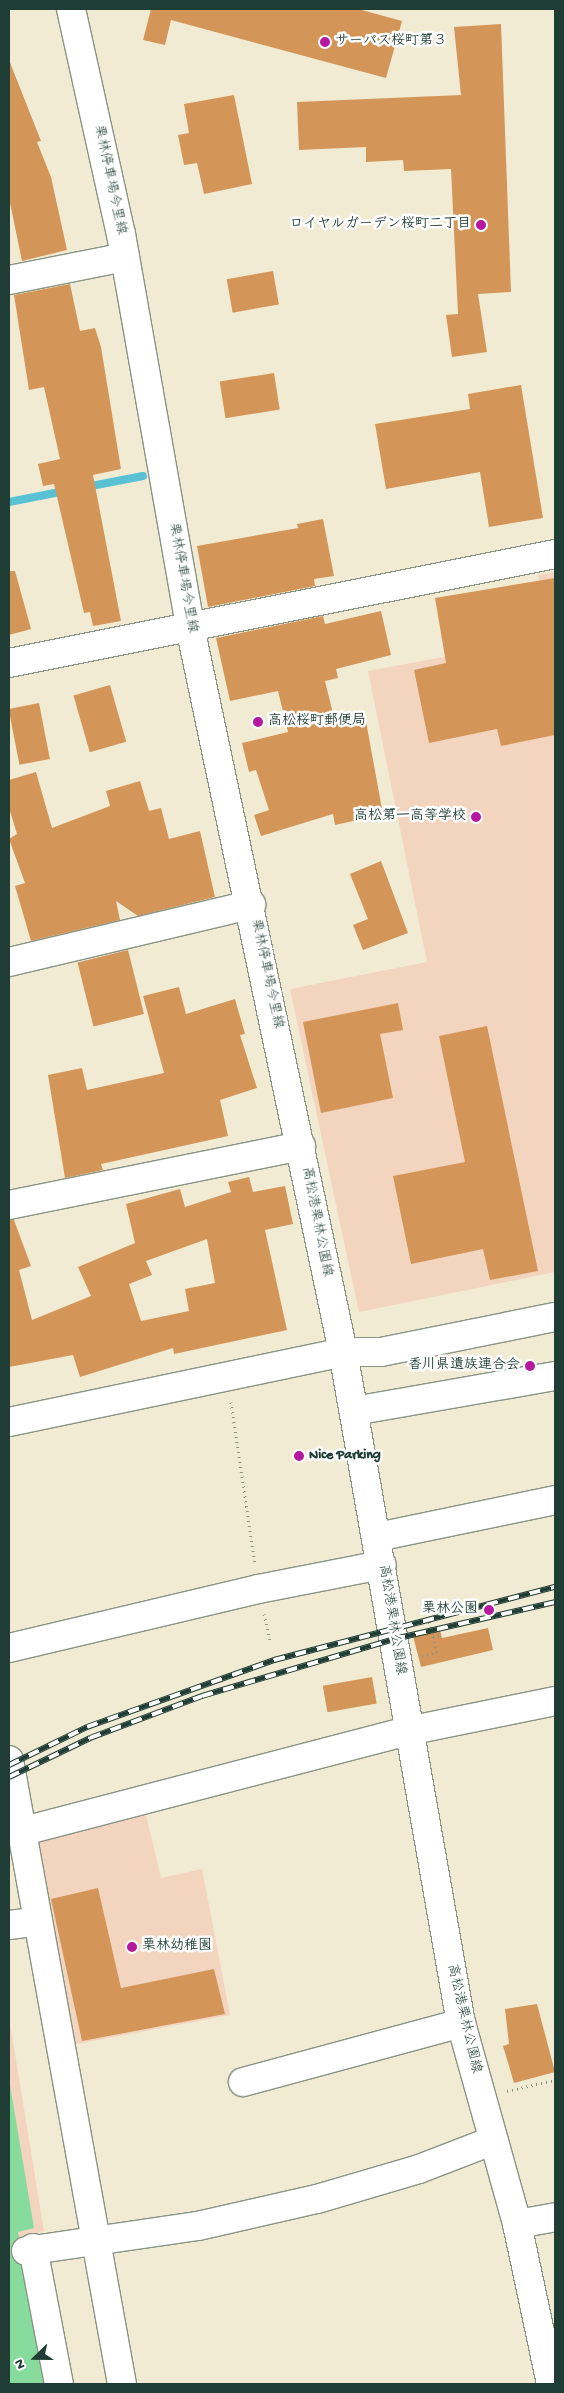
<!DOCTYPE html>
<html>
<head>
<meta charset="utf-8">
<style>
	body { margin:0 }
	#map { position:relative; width:564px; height:2393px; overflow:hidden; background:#f1ebd4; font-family:"Gochi Hand","Klee One",sans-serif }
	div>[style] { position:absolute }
	.built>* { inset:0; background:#f3d4bf }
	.green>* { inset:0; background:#87db9c }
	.stream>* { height:8px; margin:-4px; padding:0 4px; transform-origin:4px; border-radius:4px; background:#58c2d4 }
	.building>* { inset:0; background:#d49658; transform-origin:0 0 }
	.path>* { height:3px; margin-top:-1.5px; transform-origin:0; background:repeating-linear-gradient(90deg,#889484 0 1px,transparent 0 5px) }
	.roads { filter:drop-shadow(1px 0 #889484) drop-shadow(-1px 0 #889484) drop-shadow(0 1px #889484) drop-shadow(0 -1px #889484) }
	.minor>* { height:28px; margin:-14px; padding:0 14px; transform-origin:14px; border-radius:14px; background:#fff }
	.major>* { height:28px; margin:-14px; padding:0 14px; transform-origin:14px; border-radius:14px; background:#fff }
	.rail>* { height:5.5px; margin-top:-2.75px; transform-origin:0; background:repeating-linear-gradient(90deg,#fff 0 11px,#1f3d34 0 22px); box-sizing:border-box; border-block:1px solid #1f3d34 }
	.dots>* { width:14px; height:14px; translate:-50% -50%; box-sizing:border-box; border:2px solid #fff; border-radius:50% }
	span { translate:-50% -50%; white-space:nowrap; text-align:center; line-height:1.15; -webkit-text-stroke:5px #fff; paint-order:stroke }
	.poi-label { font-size:14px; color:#1f3d34; font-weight:700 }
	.left { translate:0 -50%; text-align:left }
	.right { translate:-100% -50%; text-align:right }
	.street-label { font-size:14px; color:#1f3d34 }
	.frame { position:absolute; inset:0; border:10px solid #1f3d34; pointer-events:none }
	.north { position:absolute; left:10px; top:2333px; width:50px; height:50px; -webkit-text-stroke:4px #fff; paint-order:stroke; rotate:248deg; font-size:14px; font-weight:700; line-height:20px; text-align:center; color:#1f3d34 }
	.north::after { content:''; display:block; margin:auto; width:18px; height:22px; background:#1f3d34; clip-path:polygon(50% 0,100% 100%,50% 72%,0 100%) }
</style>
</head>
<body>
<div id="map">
	<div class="built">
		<div style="clip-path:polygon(555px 572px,555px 1272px,359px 1312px,290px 989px,427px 962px,368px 671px,551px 637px,538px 575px)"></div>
		<div style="clip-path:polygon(146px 1815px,161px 1878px,202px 1869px,230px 2015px,66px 2046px,29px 1845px)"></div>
		<div style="clip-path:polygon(9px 2017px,44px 2231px,24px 2236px,26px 2251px,9px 2384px)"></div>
	</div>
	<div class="green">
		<div style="clip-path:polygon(9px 2079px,34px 2228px,18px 2232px,46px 2384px,9px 2384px)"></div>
	</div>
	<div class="stream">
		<div style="left:86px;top:487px;width:58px;rotate:-10.9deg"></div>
		<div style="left:9px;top:502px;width:57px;rotate:-11.1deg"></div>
	</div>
	<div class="building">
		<div style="clip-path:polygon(151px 9px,358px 9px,402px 21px,386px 78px,171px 20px,165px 45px,143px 40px)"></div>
		<div style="clip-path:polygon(501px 24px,511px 292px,478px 294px,487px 352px,452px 357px,446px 315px,458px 314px,451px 169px,404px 171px,403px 160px,366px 162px,366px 147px,299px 150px,297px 102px,461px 95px,454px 27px)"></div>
		<div style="clip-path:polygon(9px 60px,41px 141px,37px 142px,51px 177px,67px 250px,22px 261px,9px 198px)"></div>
		<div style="clip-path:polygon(234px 95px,252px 184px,204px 194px,197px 163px,184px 165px,178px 135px,189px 133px,184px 104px)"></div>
		<div style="left:273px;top:271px;width:34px;height:47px;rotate:80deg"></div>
		<div style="clip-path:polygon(70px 284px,80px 331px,95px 328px,101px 347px,121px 469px,93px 475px,121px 621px,93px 626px,90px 612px,84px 613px,54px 484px,43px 486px,38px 464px,60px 459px,44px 387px,29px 390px,14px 295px)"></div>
		<div style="left:274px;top:373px;width:37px;height:55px;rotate:81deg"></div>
		<div style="clip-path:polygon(521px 385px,543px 518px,489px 527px,480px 472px,386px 489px,375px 424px,470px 409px,468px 394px)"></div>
		<div style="clip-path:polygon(323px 519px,334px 576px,314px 579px,315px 586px,208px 607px,197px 546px,298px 528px,297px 524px)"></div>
		<div style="clip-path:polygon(9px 571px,15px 571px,31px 629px,9px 635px)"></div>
		<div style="clip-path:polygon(555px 578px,555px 735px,501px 746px,497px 729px,429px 743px,414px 670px,446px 663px,435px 598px)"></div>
		<div style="clip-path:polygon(381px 611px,391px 655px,336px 669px,338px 678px,325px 681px,335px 722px,365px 716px,382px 809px,373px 810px,375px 816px,335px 825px,333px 814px,261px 836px,254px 815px,269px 810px,256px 770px,249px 772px,242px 743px,288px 732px,278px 691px,230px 701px,216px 638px,323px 616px,325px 624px)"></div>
		<div style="left:110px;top:685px;width:59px;height:38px;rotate:74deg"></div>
		<div style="left:39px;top:703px;width:57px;height:31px;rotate:79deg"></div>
		<div style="clip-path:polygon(36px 772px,52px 828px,110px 806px,106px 791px,140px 781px,149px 811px,161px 808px,169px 839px,200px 831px,215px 897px,138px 916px,116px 901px,120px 920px,31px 941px,15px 886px,25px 883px,9px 839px,17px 834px,9px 808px,9px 780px)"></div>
		<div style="clip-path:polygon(381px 861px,408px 933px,363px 950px,353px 925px,368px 919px,350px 874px)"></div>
		<div style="left:128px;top:950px;width:66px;height:52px;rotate:76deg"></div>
		<div style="clip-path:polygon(179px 987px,186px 1014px,235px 999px,245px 1034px,240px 1035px,257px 1088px,220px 1100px,228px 1136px,101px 1164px,103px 1170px,65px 1178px,48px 1075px,82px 1068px,87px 1090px,164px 1073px,143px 996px)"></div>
		<div style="clip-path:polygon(398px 1003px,403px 1030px,380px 1034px,393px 1098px,321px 1113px,303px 1022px)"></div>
		<div style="clip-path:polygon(487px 1026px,538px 1271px,490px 1280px,483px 1249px,411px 1264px,393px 1176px,465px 1162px,439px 1036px)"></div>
		<div style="clip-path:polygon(evenodd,249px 1177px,253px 1192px,285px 1186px,293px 1224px,265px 1230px,287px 1330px,174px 1354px,173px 1348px,80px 1377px,73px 1355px,9px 1367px,9px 1220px,14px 1220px,31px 1266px,19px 1270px,32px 1320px,91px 1296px,78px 1267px,135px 1243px,126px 1204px,180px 1189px,185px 1207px,231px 1192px,228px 1182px,249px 1177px,207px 1239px,215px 1283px,185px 1289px,189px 1311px,141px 1321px,129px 1284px,152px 1275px,146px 1261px,207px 1239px)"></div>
		<div style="clip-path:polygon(488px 1628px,493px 1650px,421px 1667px,413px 1636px,440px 1630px,442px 1638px)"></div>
		<div style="left:372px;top:1677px;width:27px;height:50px;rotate:80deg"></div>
		<div style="clip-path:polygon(98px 1888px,121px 1988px,214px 1969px,225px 2014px,82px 2041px,51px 1899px)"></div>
		<div style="clip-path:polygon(537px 2004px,555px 2072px,514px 2083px,503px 2046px,509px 2044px,505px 2009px)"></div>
	</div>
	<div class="path">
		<div style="left:231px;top:1402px;width:164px;rotate:81.6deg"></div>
		<div style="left:264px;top:1614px;width:28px;rotate:77deg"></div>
		<div style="left:433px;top:1637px;width:8px;rotate:-14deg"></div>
		<div style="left:422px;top:1656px;width:16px;rotate:-15deg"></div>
		<div style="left:437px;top:1652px;width:49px;rotate:-104.3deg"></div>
		<div style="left:425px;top:1605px;width:8px;rotate:-14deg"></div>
		<div style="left:507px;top:2091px;width:49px;rotate:-12.9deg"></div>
	</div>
	<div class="roads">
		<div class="minor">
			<div style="left:9px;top:280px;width:118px;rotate:-11.2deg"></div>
			<div style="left:9px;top:663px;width:557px;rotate:-11.29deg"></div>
			<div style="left:9px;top:962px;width:249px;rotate:-13.3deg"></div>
			<div style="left:354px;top:1411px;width:204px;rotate:-9.9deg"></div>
			<div style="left:9px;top:1422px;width:341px;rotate:-11.8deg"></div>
			<div style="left:343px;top:1352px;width:38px"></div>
			<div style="left:381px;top:1352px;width:177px;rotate:-11.4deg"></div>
			<div style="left:377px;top:1537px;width:182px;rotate:-11.7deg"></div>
			<div style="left:9px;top:1648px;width:256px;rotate:-13.3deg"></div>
			<div style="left:258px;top:1589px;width:126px;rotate:-11deg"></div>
			<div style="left:9px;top:1760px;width:634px;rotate:79.74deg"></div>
			<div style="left:20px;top:1832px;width:401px;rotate:-14.6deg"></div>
			<div style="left:408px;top:1731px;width:150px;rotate:-11.5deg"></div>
			<div style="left:9px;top:1925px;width:26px;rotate:-7deg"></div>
			<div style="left:243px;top:2082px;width:226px;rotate:-15.1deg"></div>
			<div style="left:517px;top:2224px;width:39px;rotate:-10deg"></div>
			<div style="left:33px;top:2248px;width:138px;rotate:79.2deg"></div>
			<div style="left:26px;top:2251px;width:174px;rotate:-8.3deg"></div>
			<div style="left:198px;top:2226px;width:122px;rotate:-12.8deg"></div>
			<div style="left:317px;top:2199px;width:106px;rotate:-16.4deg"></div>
			<div style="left:419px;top:2169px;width:80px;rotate:-21.1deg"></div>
		</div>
		<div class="major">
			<div style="left:71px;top:9px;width:230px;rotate:77.5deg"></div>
			<div style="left:121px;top:234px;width:399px;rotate:80deg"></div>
			<div style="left:190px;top:627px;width:741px;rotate:78.08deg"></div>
			<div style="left:343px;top:1352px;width:681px;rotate:80.03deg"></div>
			<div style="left:461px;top:2023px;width:209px;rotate:74.4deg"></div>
			<div style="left:517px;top:2224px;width:164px;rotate:78deg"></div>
			<div style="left:9px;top:1205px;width:298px;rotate:-11.4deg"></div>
		</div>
	</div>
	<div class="rail">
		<div style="left:9px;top:1765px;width:87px;rotate:-26deg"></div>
		<div style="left:87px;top:1727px;width:199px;rotate:-19.7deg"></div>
		<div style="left:274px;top:1660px;width:290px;rotate:-14.6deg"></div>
		<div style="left:9px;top:1777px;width:90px;rotate:-25.7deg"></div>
		<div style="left:90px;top:1738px;width:120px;rotate:-20.6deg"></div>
		<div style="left:202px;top:1696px;width:200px;rotate:-16.5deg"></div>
		<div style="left:394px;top:1639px;width:165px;rotate:-12.9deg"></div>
	</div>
	<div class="dots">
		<div style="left:325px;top:42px;background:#b5179e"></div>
		<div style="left:481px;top:225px;background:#b5179e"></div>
		<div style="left:258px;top:722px;background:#b5179e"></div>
		<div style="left:476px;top:817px;background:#b5179e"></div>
		<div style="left:530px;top:1366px;background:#b5179e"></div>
		<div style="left:299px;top:1456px;background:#b5179e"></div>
		<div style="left:489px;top:1610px;background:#b5179e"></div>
		<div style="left:132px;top:1947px;background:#b5179e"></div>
	</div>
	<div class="poi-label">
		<span class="left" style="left:335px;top:42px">サーパス桜町第３</span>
		<span class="right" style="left:471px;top:225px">ロイヤルガーデン桜町二丁目</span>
		<span class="left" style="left:268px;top:722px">高松桜町郵便局</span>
		<span class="right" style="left:466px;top:817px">高松第一高等学校</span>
		<span class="right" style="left:520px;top:1366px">香川県遺族連合会</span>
		<span class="left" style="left:309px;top:1456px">Nice Parking</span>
		<span class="right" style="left:478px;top:1610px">栗林公園</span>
		<span class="left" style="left:142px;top:1947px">栗林幼稚園</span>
	</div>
	<div class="street-label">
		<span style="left:109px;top:180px;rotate:78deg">栗林停車場今里線</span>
		<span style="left:182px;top:578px;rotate:80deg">栗林停車場今里線</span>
		<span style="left:266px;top:974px;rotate:78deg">栗林停車場今里線</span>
		<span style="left:316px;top:1222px;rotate:79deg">高松港栗林公園線</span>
		<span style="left:391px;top:1620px;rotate:81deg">高松港栗林公園線</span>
		<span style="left:463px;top:2019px;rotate:77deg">高松港栗林公園線</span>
	</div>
	<div class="frame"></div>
	<div class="north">N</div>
</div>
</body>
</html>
